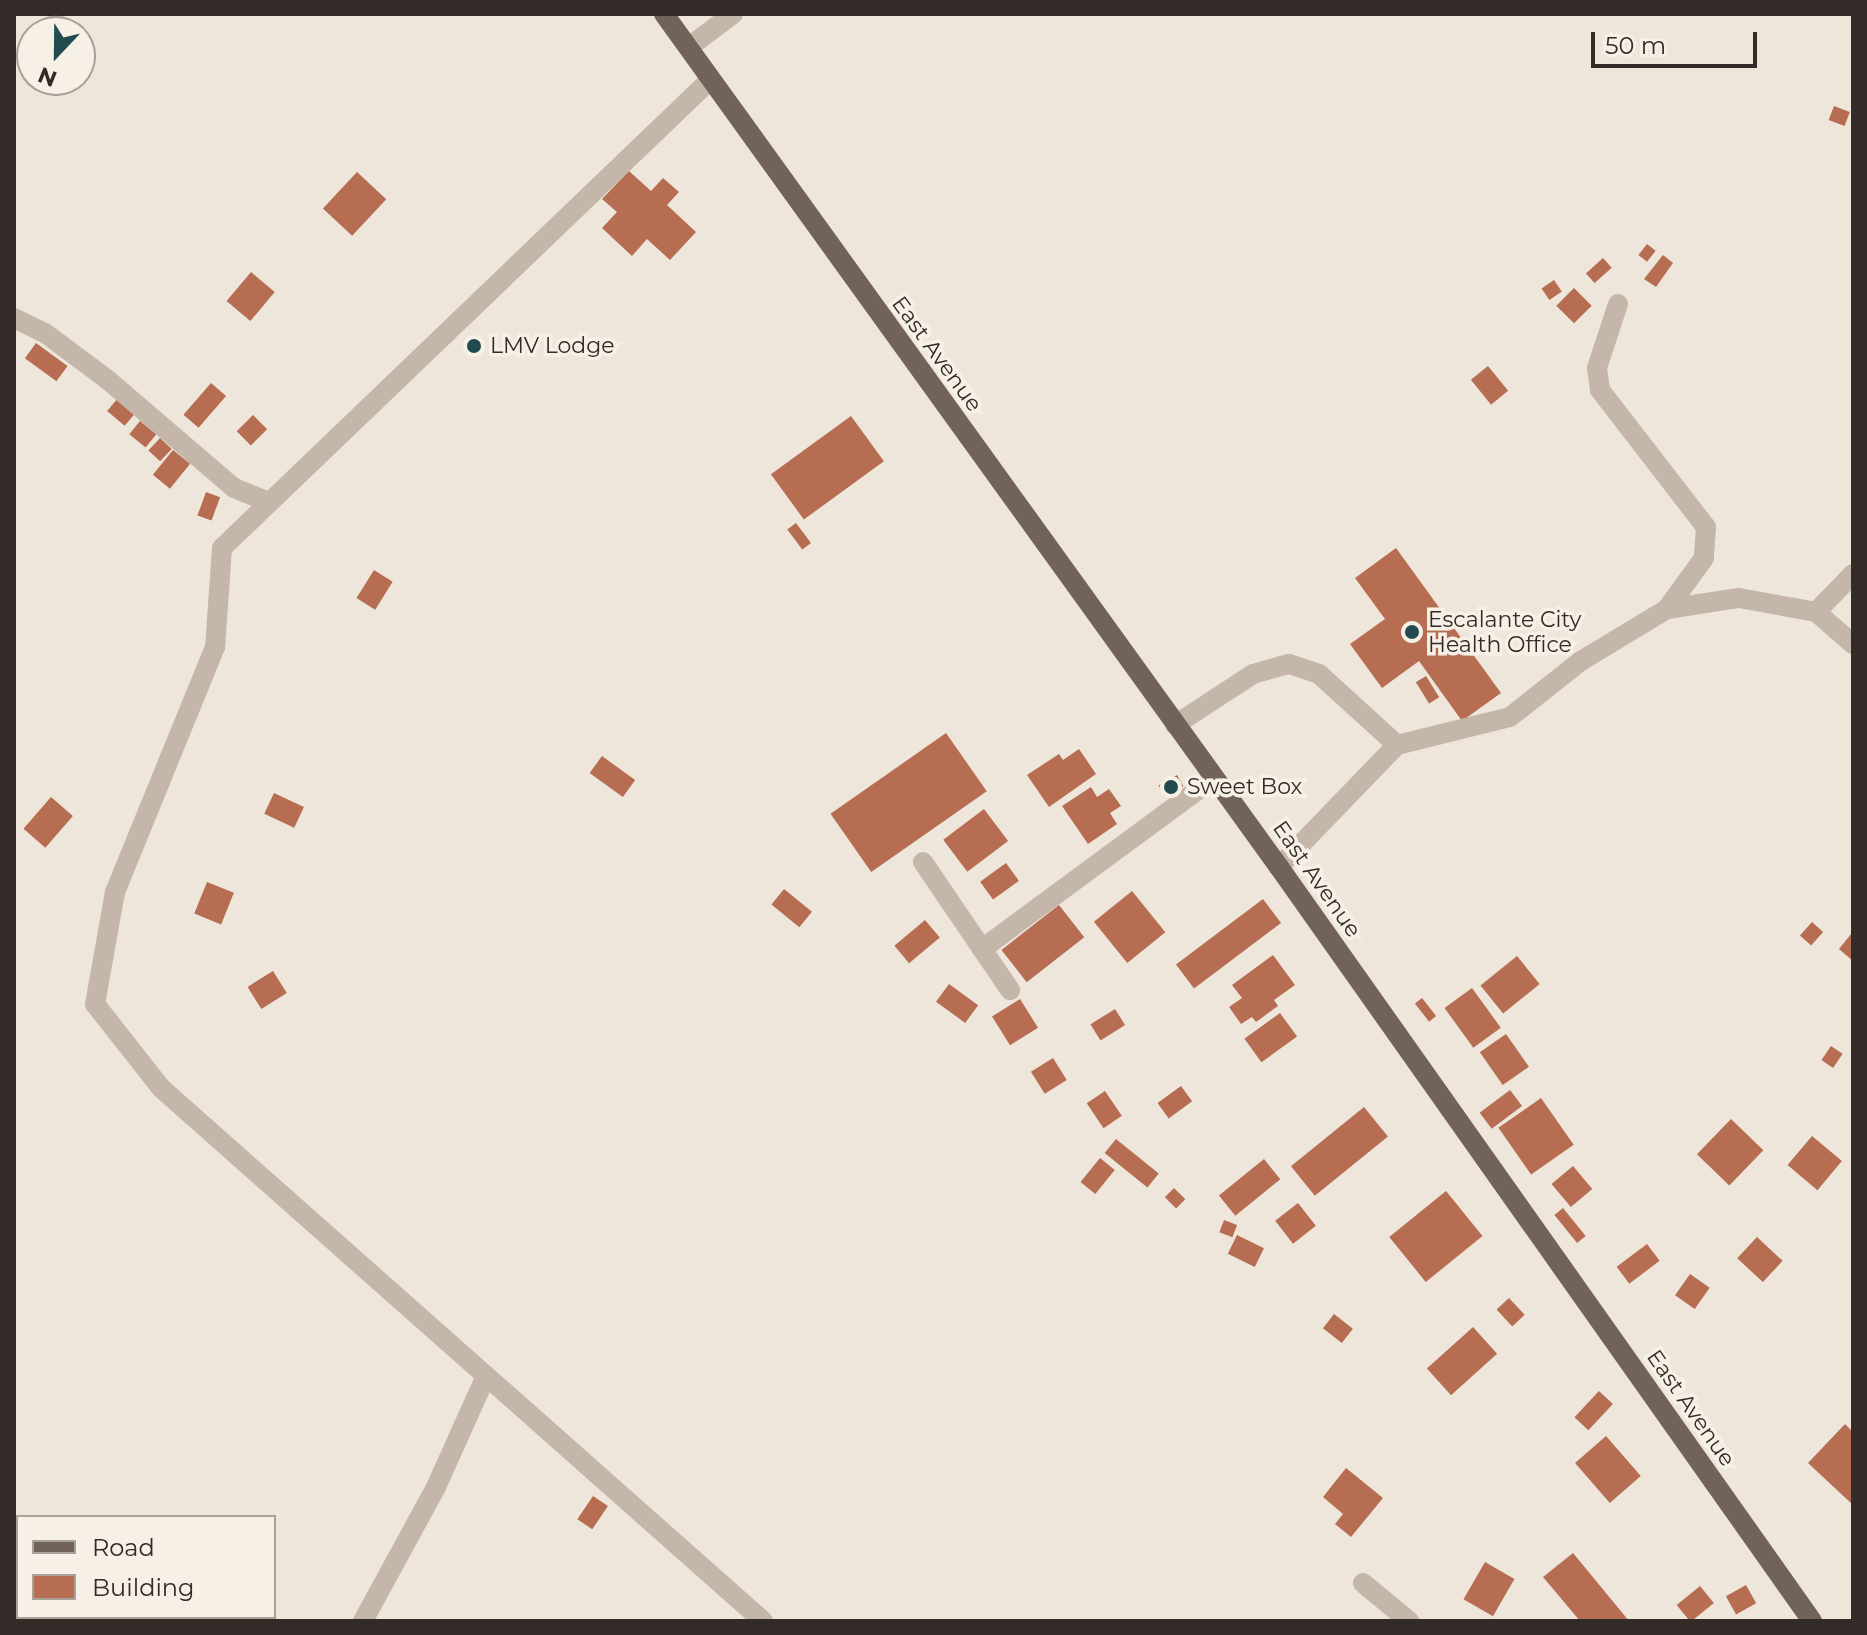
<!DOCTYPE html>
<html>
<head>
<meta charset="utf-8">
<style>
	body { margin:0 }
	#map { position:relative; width:1867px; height:1635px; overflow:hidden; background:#eee6db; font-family:Montserrat,sans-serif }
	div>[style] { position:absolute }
	.building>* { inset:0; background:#b66d51; transform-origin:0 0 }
	.minor>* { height:20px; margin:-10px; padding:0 10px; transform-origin:10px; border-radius:10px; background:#c4b6a9 }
	.major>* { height:20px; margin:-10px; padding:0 10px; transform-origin:10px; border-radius:10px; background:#72635a }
	.dots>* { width:22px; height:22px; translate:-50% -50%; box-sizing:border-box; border:4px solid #f6f0e6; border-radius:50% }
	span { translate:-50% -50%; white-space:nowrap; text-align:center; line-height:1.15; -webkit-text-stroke:7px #f6f0e6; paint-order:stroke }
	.poi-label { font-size:22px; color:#322b27 }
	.left { translate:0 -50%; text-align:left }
	.street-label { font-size:22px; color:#322b27 }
	.frame { position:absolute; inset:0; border:16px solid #322b27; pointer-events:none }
	.legend { position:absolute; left:16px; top:1515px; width:260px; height:104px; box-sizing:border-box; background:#f6f0e6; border:2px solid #a8a19a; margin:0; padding:10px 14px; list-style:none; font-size:24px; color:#322b27 }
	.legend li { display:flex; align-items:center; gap:16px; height:40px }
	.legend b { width:40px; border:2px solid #a8a19a }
	.north { position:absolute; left:16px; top:16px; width:80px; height:80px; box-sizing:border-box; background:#f6f0e6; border:2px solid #a8a19a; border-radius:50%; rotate:202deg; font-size:22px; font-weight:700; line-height:32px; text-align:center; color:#322b27 }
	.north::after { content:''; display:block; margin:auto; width:28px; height:36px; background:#234a4e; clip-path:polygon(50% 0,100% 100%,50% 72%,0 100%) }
	.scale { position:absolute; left:1591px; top:32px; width:166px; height:36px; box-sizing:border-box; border:4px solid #322b27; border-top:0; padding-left:10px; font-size:24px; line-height:28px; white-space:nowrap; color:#322b27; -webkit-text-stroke:6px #f6f0e6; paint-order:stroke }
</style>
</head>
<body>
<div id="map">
	<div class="building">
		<div style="left:1834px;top:106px;width:17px;height:15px;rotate:21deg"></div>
		<div style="clip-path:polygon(629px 171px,651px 191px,663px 178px,679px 192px,667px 205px,696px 232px,670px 260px,647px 239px,632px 256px,602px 228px,617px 212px,602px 199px)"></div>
		<div style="left:357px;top:172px;width:40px;height:50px;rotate:43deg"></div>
		<div style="left:1647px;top:244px;width:11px;height:14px;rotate:38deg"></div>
		<div style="clip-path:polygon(1663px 255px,1673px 263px,1656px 287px,1644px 279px)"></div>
		<div style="left:1603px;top:258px;width:13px;height:23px;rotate:48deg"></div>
		<div style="left:251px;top:272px;width:31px;height:38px;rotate:40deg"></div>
		<div style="left:1554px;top:280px;width:14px;height:15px;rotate:56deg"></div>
		<div style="left:1574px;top:288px;width:25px;height:25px;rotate:45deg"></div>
		<div style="left:36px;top:343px;width:39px;height:19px;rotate:36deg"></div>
		<div style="left:1488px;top:366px;width:32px;height:22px;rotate:51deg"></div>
		<div style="left:211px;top:383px;width:20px;height:42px;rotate:41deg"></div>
		<div style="left:118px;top:398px;width:23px;height:17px;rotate:40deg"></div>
		<div style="left:253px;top:415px;width:20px;height:23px;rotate:45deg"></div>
		<div style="left:851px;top:416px;width:56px;height:99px;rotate:54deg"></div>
		<div style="left:140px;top:421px;width:21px;height:17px;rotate:39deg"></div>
		<div style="left:160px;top:438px;width:16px;height:17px;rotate:43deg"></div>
		<div style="left:173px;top:450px;width:22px;height:32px;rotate:39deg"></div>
		<div style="left:206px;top:492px;width:15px;height:25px;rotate:20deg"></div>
		<div style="left:796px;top:523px;width:25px;height:11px;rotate:53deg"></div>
		<div style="clip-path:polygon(1396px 548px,1501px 693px,1462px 721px,1419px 661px,1382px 688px,1350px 644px,1385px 619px,1355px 578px)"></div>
		<div style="left:374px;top:570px;width:22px;height:33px;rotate:32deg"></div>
		<div style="left:1426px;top:676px;width:25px;height:12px;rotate:58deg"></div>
		<div style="left:946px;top:733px;width:71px;height:141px;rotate:55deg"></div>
		<div style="clip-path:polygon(1079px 749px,1096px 774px,1049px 807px,1027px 775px,1059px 754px,1063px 760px)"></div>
		<div style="left:602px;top:756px;width:41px;height:21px;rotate:36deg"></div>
		<div style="left:1177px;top:775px;width:13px;height:21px;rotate:61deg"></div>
		<div style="clip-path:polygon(1091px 787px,1097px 797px,1109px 789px,1121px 806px,1110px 813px,1117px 824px,1088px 844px,1062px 806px)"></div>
		<div style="left:274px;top:793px;width:33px;height:23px;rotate:25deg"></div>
		<div style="left:51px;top:797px;width:29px;height:42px;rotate:41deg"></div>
		<div style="left:984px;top:809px;width:40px;height:51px;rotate:53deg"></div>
		<div style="left:1006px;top:863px;width:22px;height:32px;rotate:54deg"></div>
		<div style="left:207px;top:882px;width:29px;height:34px;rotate:22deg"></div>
		<div style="left:784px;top:889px;width:36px;height:20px;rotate:39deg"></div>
		<div style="left:1132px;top:891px;width:53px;height:49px;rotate:51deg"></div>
		<div style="left:1263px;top:899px;width:30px;height:109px;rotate:53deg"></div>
		<div style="left:1059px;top:905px;width:41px;height:73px;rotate:52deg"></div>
		<div style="left:925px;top:920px;width:23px;height:40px;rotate:50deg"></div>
		<div style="left:1812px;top:922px;width:15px;height:18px;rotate:42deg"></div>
		<div style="clip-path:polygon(1851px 934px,1853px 935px,1853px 961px,1839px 949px)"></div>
		<div style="clip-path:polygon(1273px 955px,1295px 985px,1274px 1000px,1278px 1006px,1256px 1022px,1252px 1017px,1241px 1024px,1229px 1007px,1242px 998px,1232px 985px)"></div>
		<div style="left:1517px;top:956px;width:36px;height:47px;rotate:51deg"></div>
		<div style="left:273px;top:971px;width:26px;height:30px;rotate:58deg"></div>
		<div style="left:949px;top:984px;width:36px;height:22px;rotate:36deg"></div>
		<div style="left:1472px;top:988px;width:49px;height:34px;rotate:54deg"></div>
		<div style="left:1422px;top:998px;width:23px;height:9px;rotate:52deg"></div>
		<div style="left:1020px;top:999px;width:34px;height:33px;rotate:58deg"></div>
		<div style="left:1115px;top:1009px;width:19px;height:29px;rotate:58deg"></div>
		<div style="left:1280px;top:1013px;width:29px;height:44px;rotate:54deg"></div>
		<div style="left:1506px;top:1034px;width:40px;height:32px;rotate:55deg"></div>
		<div style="left:1831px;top:1046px;width:14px;height:17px;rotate:34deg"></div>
		<div style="left:1053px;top:1058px;width:26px;height:26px;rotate:58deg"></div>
		<div style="left:1181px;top:1086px;width:19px;height:29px;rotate:54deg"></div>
		<div style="left:1510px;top:1090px;width:20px;height:38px;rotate:53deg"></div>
		<div style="left:1105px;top:1091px;width:30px;height:22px;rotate:56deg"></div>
		<div style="left:1541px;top:1098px;width:57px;height:52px;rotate:55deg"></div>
		<div style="left:1364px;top:1107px;width:38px;height:94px;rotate:51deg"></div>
		<div style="left:1731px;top:1119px;width:45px;height:49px;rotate:44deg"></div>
		<div style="left:1812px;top:1136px;width:39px;height:38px;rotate:40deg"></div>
		<div style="left:1116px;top:1139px;width:55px;height:18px;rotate:39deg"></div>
		<div style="left:1100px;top:1158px;width:19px;height:31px;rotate:39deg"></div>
		<div style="left:1264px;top:1159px;width:26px;height:58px;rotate:51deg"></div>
		<div style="left:1573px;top:1166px;width:30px;height:28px;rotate:50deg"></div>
		<div style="left:1174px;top:1188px;width:16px;height:13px;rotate:45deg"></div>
		<div style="left:1446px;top:1191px;width:58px;height:73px;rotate:51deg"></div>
		<div style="left:1298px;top:1203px;width:29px;height:29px;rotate:52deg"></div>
		<div style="left:1563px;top:1208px;width:36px;height:11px;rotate:51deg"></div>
		<div style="left:1224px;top:1220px;width:14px;height:13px;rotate:21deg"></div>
		<div style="left:1237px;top:1235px;width:30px;height:21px;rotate:26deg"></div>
		<div style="left:1757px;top:1237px;width:35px;height:29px;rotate:43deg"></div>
		<div style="left:1647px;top:1244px;width:21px;height:38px;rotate:53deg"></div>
		<div style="left:1690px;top:1274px;width:24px;height:26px;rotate:35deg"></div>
		<div style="left:1509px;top:1298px;width:23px;height:17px;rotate:47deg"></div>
		<div style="left:1334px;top:1314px;width:24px;height:18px;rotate:38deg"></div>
		<div style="left:1473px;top:1327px;width:36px;height:62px;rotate:48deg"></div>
		<div style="left:1599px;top:1391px;width:19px;height:36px;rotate:43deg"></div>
		<div style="clip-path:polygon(1845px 1424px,1853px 1432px,1853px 1505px,1808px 1463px)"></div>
		<div style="left:1606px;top:1436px;width:53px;height:41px;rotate:49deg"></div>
		<div style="clip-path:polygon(1346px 1468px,1383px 1498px,1351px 1537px,1335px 1524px,1343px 1514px,1323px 1497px)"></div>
		<div style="left:593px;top:1496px;width:18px;height:28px;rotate:34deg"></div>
		<div style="clip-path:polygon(1573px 1553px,1629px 1621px,1580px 1621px,1543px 1577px)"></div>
		<div style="left:1485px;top:1562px;width:34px;height:43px;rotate:30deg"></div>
		<div style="left:1746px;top:1585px;width:21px;height:23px;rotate:61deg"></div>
		<div style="left:1700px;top:1586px;width:22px;height:30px;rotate:51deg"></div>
	</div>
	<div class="minor">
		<div style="left:689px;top:47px;width:55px;rotate:-36.9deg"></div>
		<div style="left:710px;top:80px;width:676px;rotate:136.2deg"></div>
		<div style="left:222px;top:548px;width:99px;rotate:94deg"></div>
		<div style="left:215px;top:647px;width:265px;rotate:112.2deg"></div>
		<div style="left:115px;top:892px;width:114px;rotate:100.1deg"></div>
		<div style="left:95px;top:1004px;width:107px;rotate:51.8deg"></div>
		<div style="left:161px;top:1088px;width:804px;rotate:41.52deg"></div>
		<div style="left:1618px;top:304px;width:67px;rotate:108.2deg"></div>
		<div style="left:1597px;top:368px;width:22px;rotate:82deg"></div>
		<div style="left:1600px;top:390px;width:173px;rotate:52.3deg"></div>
		<div style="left:1706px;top:527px;width:31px;rotate:94deg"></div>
		<div style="left:1704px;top:558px;width:63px;rotate:126deg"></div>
		<div style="left:14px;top:318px;width:34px;rotate:26deg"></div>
		<div style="left:45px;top:333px;width:79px;rotate:36.7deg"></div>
		<div style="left:108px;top:380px;width:166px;rotate:40.6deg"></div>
		<div style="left:234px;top:488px;width:38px;rotate:22deg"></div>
		<div style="left:1816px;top:612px;width:53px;rotate:-45.8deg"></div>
		<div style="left:1175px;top:725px;width:93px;rotate:-33.2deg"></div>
		<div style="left:1253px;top:674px;width:37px;rotate:-16deg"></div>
		<div style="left:1289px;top:664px;width:32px;rotate:18deg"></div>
		<div style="left:1319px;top:674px;width:105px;rotate:42.3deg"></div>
		<div style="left:923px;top:862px;width:155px;rotate:55.8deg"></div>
		<div style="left:1279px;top:867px;width:170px;rotate:-46deg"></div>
		<div style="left:1397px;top:745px;width:116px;rotate:-13.9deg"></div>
		<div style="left:1510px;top:717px;width:90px;rotate:-38.3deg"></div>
		<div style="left:1581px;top:661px;width:100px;rotate:-31.2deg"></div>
		<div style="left:1667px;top:609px;width:73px;rotate:-8.7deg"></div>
		<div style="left:1739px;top:598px;width:78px;rotate:10.3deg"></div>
		<div style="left:1816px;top:612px;width:49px;rotate:40.9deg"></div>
		<div style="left:982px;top:949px;width:288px;rotate:-36.4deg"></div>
		<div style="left:1363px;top:1583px;width:60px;rotate:39.6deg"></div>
		<div style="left:363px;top:1621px;width:153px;rotate:-61.4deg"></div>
		<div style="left:436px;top:1487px;width:120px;rotate:-65.8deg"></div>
	</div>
	<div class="major">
		<div style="left:664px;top:14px;width:1052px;rotate:54.21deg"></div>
		<div style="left:1279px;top:867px;width:923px;rotate:54.74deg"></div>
	</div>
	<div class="dots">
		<div style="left:474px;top:346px;background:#234a4e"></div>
		<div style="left:1412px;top:632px;background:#234a4e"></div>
		<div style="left:1171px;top:787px;background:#234a4e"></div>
	</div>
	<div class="poi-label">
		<span class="left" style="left:490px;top:346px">LMV Lodge</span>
		<span class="left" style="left:1428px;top:632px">Escalante City<br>Health Office</span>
		<span class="left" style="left:1187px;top:787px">Sweet Box</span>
	</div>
	<div class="street-label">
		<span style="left:937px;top:354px;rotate:54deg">East Avenue</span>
		<span style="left:1317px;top:879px;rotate:55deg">East Avenue</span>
		<span style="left:1691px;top:1408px;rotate:55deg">East Avenue</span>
	</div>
	<div class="frame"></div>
	<ul class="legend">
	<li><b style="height:10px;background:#72635a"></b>Road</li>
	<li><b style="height:22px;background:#b66d51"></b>Building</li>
	</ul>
	<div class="north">N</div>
	<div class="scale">50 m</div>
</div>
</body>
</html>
